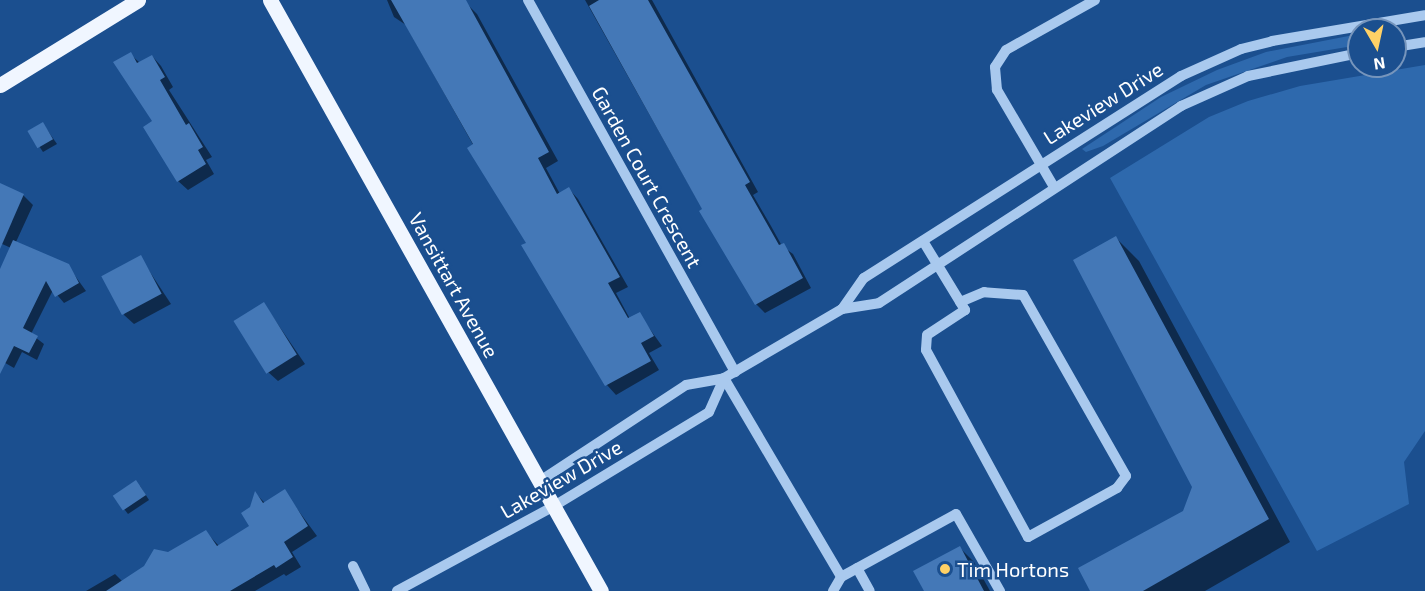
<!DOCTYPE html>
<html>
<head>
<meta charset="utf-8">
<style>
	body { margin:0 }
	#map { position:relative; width:1425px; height:591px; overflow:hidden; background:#1b4f8f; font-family:"Exo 2",sans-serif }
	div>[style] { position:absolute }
	.green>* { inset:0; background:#2e69ad }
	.shadow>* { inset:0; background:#0007 }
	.building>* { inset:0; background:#4478b7; transform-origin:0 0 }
	.minor>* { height:10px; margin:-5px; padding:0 5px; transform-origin:5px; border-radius:5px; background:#a9c9ee }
	.major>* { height:15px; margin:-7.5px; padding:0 7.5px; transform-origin:7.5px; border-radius:7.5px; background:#f0f6ff }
	.dots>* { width:16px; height:16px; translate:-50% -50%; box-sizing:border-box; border:3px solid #1b4f8f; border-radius:50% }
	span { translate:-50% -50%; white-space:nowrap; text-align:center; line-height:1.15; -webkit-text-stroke:5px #1b4f8f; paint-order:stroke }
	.street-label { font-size:20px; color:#fff }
	.poi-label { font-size:20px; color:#fff }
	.left { translate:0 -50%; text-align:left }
	.north { position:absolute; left:1347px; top:18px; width:60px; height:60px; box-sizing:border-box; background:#1b4f8f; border:2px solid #7695bc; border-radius:50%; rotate:171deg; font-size:16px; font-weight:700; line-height:24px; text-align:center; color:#fff }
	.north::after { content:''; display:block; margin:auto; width:21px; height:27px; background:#ffd166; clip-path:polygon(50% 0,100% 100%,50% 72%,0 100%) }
</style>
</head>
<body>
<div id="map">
	<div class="green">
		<div style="clip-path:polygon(1359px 34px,1359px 45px,1287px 57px,1206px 85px,1103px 146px,1086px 152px,1082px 149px,1161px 97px,1217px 70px,1266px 52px)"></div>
		<div style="clip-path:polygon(1425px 65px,1425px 431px,1404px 462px,1409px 504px,1317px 551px,1110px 178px,1209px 117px,1248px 101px,1300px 86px)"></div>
	</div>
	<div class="shadow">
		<div style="clip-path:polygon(387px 0,463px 0,477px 14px,558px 161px,546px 168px,560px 194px,569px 189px,578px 199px,628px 287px,616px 293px,630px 319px,639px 314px,662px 346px,649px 353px,659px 370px,616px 395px,607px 385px,524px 246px,528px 243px,406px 25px,394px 17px)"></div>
		<div style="clip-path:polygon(585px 0,652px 0,758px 192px,753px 195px,771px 226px,782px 246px,793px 254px,811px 288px,765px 313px,756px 304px)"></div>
		<div style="clip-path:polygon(130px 54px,140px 63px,152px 56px,161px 66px,173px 87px,169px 90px,212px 157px,206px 160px,214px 174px,188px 190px,178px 181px)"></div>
		<div style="clip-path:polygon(43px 124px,57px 144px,43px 152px,29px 131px)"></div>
		<div style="clip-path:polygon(0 185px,23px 195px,33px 205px,16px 242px,68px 266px,86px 291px,64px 303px,53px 290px,31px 334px,44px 344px,37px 360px,22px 352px,14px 368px,0 360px,0 283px,11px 248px,0 243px)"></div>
		<div style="clip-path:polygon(1116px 238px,1139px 261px,1290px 542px,1205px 591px,1091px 591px,1184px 512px,1193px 487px)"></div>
		<div style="clip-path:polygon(140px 257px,171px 304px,134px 324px,124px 315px)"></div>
		<div style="clip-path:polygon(264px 304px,305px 364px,278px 381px,268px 372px)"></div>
		<div style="clip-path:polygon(140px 486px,149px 500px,128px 514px,114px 496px)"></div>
		<div style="clip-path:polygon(284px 491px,317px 536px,292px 552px,301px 567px,286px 576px,284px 574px,255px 591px,86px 591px,115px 574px,123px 582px,206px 532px,219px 546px,251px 527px,256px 494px,265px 503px)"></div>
		<div style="clip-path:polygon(960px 548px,974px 562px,990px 591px,925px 591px)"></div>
	</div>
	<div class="building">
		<div style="clip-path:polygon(391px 0,466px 0,549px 152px,538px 158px,557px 194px,569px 187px,620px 277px,608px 283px,628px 318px,640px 312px,654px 336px,641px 343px,651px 361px,605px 386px,521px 245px,526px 243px,467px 148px,473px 144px)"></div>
		<div style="clip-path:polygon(599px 0,648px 0,750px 182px,745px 185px,779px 245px,784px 243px,803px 278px,755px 305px,699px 211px,702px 209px,589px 6px)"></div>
		<div style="clip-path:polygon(131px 52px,137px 63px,152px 55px,165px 77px,160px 80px,186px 125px,189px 123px,203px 147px,198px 150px,206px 164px,177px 182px,143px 127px,152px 121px,113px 62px)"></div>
		<div style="left:43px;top:122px;width:20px;height:18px;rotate:60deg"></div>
		<div style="clip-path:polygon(0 183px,24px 194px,0 249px)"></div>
		<div style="clip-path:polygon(1116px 236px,1269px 519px,1143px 591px,1090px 591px,1078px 568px,1183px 511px,1192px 487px,1073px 260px)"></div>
		<div style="clip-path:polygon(13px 240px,69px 264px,79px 283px,55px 297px,46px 281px,23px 328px,38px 336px,29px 353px,14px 346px,0 374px,0 269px)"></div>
		<div style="left:141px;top:255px;width:44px;height:45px;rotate:62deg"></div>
		<div style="left:264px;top:302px;width:62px;height:36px;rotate:58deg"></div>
		<div style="left:136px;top:480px;width:18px;height:28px;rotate:56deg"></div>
		<div style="clip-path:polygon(285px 489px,308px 526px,284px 542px,293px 557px,276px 568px,274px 565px,230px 591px,106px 591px,144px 566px,154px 549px,168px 552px,206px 530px,217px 546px,249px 526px,241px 513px,250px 507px,255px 491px,263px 503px)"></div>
		<div style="clip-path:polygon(960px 546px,984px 591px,924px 591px,913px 571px)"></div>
	</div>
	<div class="minor">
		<div style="left:528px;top:0;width:426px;rotate:60.9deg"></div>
		<div style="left:1395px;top:47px;width:30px;rotate:-9deg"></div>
		<div style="left:1054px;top:187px;width:113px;rotate:-120.4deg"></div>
		<div style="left:997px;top:90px;width:23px;rotate:-95deg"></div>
		<div style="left:995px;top:67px;width:20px;rotate:-57deg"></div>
		<div style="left:1006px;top:50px;width:102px;rotate:-29.3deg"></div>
		<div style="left:923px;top:241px;width:81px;rotate:58.7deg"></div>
		<div style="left:965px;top:310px;width:45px;rotate:146.7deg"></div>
		<div style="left:927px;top:335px;width:15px;rotate:94deg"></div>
		<div style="left:926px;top:350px;width:213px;rotate:61.4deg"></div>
		<div style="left:1028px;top:537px;width:102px;rotate:-28.8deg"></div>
		<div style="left:1117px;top:488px;width:15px;rotate:-53deg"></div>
		<div style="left:1126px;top:476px;width:208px;rotate:-119.6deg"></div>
		<div style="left:1023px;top:295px;width:39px;rotate:-176deg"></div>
		<div style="left:984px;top:292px;width:26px;rotate:157deg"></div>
		<div style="left:842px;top:309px;width:38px;rotate:-55deg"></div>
		<div style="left:864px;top:278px;width:376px;rotate:-32.5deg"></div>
		<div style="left:1181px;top:76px;width:66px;rotate:-24.2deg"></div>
		<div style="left:1241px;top:49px;width:32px;rotate:-14deg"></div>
		<div style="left:1272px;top:41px;width:155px;rotate:-9.6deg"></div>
		<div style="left:724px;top:378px;width:231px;rotate:59.5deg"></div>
		<div style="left:841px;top:577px;width:131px;rotate:-28.7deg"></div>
		<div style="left:956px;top:514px;width:89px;rotate:60.3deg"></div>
		<div style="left:540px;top:481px;width:175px;rotate:-33.3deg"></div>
		<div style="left:686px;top:385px;width:39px;rotate:-10deg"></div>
		<div style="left:724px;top:378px;width:137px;rotate:-30.3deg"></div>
		<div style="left:842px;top:309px;width:37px;rotate:-9deg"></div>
		<div style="left:879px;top:303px;width:361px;rotate:-33.1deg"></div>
		<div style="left:1181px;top:106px;width:73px;rotate:-24.1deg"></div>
		<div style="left:1248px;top:76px;width:113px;rotate:-11.7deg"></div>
		<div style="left:353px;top:566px;width:28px;rotate:64deg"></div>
		<div style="left:857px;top:568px;width:26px;rotate:61deg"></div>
		<div style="left:397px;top:591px;width:179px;rotate:-28.4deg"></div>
		<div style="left:554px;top:506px;width:181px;rotate:-31.2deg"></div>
		<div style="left:709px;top:412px;width:37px;rotate:-66deg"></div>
		<div style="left:833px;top:591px;width:16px;rotate:-60deg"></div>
	</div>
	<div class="major">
		<div style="left:270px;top:0;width:677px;rotate:60.75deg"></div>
		<div style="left:0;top:85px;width:162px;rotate:-31.6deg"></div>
	</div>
	<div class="dots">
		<div style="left:945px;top:569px;background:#ffd166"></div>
	</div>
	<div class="street-label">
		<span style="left:1103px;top:103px;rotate:-32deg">Lakeview Drive</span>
		<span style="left:647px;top:177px;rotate:61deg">Garden Court Crescent</span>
		<span style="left:454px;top:285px;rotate:61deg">Vansittart Avenue</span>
		<span style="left:561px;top:479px;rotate:-30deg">Lakeview Drive</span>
	</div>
	<div class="poi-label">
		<span class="left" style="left:957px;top:569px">Tim Hortons</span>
	</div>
	<div class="north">N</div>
</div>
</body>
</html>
